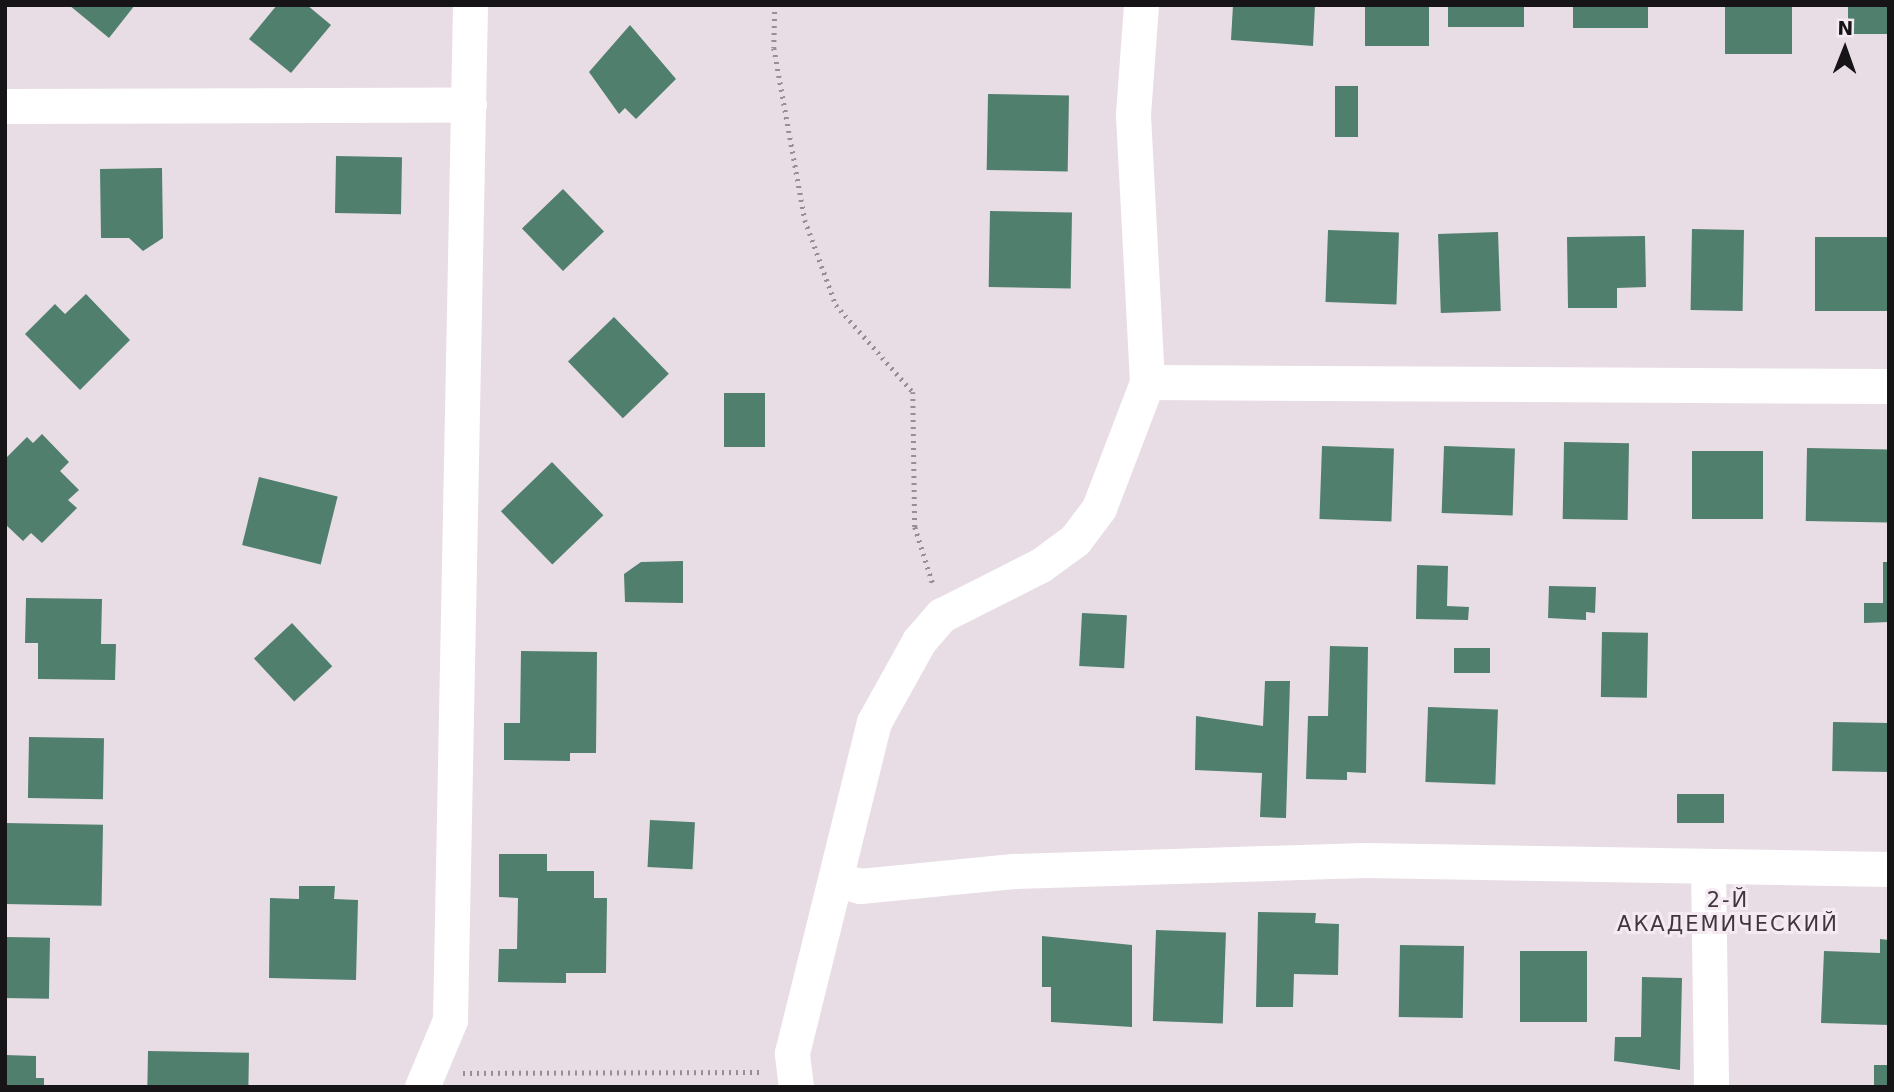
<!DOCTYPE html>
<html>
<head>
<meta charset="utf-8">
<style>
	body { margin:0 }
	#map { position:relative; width:1894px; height:1092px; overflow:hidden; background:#e8dde5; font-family:"DejaVu Sans",sans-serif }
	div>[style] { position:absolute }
	.building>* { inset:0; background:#507f6d; transform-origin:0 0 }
	.path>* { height:4.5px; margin-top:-2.25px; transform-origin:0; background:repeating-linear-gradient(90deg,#968e94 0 2px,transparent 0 7px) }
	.minor>* { height:35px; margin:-17.5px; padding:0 17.5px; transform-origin:17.5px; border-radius:17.5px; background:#fff }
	span { translate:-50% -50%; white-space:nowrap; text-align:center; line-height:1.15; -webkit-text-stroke:6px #f5eaf2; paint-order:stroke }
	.neighbourhood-label { font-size:21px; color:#3f373d; letter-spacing:2px }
	.frame { position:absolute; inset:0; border:7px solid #171417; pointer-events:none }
	.north { position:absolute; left:1810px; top:14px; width:70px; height:70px; -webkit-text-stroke:5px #f5eaf2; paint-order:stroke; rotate:1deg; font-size:19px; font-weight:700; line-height:28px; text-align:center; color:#171417 }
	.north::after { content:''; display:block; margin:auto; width:24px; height:32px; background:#171417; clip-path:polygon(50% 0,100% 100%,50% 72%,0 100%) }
</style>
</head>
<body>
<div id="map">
	<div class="building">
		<div style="clip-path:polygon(69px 5px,135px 5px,109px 38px)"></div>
		<div style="clip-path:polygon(277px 5px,307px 5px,331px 25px,291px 73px,249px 39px)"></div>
		<div style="clip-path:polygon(1233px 5px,1315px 5px,1313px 46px,1231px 40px)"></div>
		<div style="left:1365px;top:5px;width:64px;height:41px"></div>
		<div style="left:1448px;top:5px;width:76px;height:22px"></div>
		<div style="left:1573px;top:5px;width:75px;height:23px"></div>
		<div style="left:1725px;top:5px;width:67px;height:49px"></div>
		<div style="left:1848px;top:5px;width:41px;height:29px"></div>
		<div style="clip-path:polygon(630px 25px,676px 79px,636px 119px,625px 108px,619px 114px,589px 72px)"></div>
		<div style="left:1335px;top:86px;width:23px;height:51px"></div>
		<div style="left:988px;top:94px;width:81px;height:76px;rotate:1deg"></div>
		<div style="left:336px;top:156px;width:66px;height:57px;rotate:1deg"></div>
		<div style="clip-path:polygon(162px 168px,163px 238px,143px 251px,129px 238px,101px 238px,100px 169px)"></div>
		<div style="left:563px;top:189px;width:59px;height:57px;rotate:46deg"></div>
		<div style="left:990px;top:211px;width:82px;height:76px;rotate:1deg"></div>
		<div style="left:1692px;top:229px;width:52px;height:81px;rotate:1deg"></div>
		<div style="left:1328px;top:230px;width:71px;height:72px;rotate:2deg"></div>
		<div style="left:1498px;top:232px;width:79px;height:60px;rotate:88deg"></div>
		<div style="clip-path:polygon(1645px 236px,1646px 287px,1617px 288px,1617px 308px,1568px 308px,1567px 237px)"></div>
		<div style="left:1815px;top:237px;width:73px;height:74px"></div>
		<div style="clip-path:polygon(86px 294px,130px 340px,80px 390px,25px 334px,55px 304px,65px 314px)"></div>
		<div style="left:614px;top:317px;width:79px;height:64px;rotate:46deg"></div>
		<div style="left:724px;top:393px;width:41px;height:54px"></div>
		<div style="clip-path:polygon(42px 434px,69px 462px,60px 471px,79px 490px,68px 500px,77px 508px,42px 543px,31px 533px,23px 541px,5px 524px,5px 459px,27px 437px,33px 443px)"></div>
		<div style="left:1564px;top:442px;width:65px;height:77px;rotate:1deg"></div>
		<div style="left:1322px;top:446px;width:72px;height:73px;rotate:2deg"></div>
		<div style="left:1444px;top:446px;width:71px;height:67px;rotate:2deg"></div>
		<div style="left:1807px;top:448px;width:82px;height:73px;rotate:1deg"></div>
		<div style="left:1763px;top:451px;width:68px;height:71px;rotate:90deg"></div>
		<div style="left:552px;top:462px;width:74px;height:71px;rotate:46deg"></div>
		<div style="left:259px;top:477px;width:81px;height:70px;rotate:14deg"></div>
		<div style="clip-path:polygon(683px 561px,683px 603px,625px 602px,624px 574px,641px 562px)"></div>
		<div style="clip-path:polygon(1883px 562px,1889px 562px,1889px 622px,1864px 623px,1864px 603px,1883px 603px)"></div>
		<div style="clip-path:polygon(1417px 565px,1448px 566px,1447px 606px,1469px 607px,1468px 620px,1416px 619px)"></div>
		<div style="clip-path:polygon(1549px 586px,1596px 587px,1595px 613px,1586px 612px,1586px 620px,1548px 618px)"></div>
		<div style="clip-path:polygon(26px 598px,102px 599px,101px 644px,116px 644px,115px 680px,38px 679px,38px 643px,25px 643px)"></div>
		<div style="left:1082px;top:613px;width:45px;height:53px;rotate:3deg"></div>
		<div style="left:292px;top:623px;width:59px;height:52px;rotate:47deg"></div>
		<div style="left:1602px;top:632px;width:46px;height:65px;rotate:1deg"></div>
		<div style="clip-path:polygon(1330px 646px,1368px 647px,1366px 773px,1347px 772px,1347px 780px,1306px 779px,1308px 716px,1328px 716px)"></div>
		<div style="left:1454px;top:648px;width:36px;height:25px"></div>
		<div style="clip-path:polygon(521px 651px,597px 652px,596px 753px,570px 753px,570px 761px,504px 760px,504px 723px,520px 723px)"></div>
		<div style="clip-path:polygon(1265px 681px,1290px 681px,1286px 818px,1260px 817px,1262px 773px,1195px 770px,1196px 716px,1263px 726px)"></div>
		<div style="left:1428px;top:707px;width:70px;height:75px;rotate:2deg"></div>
		<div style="left:1833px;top:722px;width:56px;height:49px;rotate:1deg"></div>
		<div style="left:29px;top:737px;width:75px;height:61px;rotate:1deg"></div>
		<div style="left:1677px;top:794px;width:47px;height:29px"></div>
		<div style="left:650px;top:820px;width:45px;height:47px;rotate:3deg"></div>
		<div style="left:5px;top:823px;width:98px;height:81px;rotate:1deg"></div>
		<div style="clip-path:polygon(499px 854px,547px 854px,547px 871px,594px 871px,594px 898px,607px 898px,606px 973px,566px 973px,566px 983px,498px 982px,499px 949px,517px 949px,518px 898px,499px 897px)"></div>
		<div style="clip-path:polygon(299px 886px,335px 886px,334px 899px,358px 900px,356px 980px,269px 978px,270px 898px,299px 899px)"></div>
		<div style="clip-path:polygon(1258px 912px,1316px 913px,1315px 923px,1339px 924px,1338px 975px,1294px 974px,1293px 1007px,1256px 1007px)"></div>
		<div style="left:1156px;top:930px;width:70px;height:91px;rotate:2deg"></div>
		<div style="clip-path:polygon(1042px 936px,1132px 945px,1132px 1027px,1051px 1022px,1051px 987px,1042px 987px)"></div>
		<div style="left:5px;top:937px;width:45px;height:61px;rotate:1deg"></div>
		<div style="clip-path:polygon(1880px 939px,1889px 940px,1889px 1025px,1821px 1023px,1824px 951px,1880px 953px)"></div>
		<div style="left:1400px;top:945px;width:64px;height:72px;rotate:1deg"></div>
		<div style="left:1520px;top:951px;width:67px;height:71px"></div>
		<div style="clip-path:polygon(1642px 977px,1682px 978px,1680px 1070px,1614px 1061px,1615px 1037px,1641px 1037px)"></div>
		<div style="left:148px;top:1051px;width:101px;height:36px;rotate:1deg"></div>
		<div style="clip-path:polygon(5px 1055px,36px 1056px,36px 1078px,44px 1078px,44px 1087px,5px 1087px)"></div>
		<div style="left:1874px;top:1065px;width:15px;height:22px"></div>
	</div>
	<div class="path">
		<div style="left:775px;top:5px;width:43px;rotate:91.3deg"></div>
		<div style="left:774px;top:48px;width:175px;rotate:79.8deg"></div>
		<div style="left:805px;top:220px;width:90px;rotate:70deg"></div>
		<div style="left:836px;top:305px;width:116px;rotate:48.5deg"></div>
		<div style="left:913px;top:392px;width:135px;rotate:89.2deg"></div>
		<div style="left:915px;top:527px;width:60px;rotate:72.5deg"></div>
		<div style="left:463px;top:1073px;width:299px;rotate:-0.2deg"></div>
	</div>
	<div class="minor">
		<div style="left:5px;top:106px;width:464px;rotate:-0.2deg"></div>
		<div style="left:1147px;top:382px;width:742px;rotate:0.31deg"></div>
		<div style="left:1708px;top:866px;width:221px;rotate:89.2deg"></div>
		<div style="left:835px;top:880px;width:26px;rotate:13deg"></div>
		<div style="left:860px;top:886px;width:154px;rotate:-5.6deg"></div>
		<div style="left:1013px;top:871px;width:352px;rotate:-1.8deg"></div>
		<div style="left:1365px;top:860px;width:524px;rotate:0.98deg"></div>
		<div style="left:422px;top:1087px;width:73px;rotate:-67.3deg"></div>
		<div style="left:450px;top:1020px;width:1015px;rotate:-88.87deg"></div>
		<div style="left:796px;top:1087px;width:34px;rotate:-97deg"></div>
		<div style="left:792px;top:1053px;width:341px;rotate:-76.1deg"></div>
		<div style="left:874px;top:722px;width:93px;rotate:-60.9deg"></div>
		<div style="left:919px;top:641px;width:35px;rotate:-49deg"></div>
		<div style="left:942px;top:615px;width:111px;rotate:-26.8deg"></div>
		<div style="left:1041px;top:565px;width:42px;rotate:-36.3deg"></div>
		<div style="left:1075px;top:540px;width:40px;rotate:-53deg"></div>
		<div style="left:1099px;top:508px;width:135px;rotate:-69.1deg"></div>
		<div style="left:1147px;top:382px;width:268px;rotate:-93deg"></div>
		<div style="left:1133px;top:114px;width:109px;rotate:-85.8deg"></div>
	</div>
	<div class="neighbourhood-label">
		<span style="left:1728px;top:912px">2-Й<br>АКАДЕМИЧЕСКИЙ</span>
	</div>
	<div class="frame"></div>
	<div class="north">N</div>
</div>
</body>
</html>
